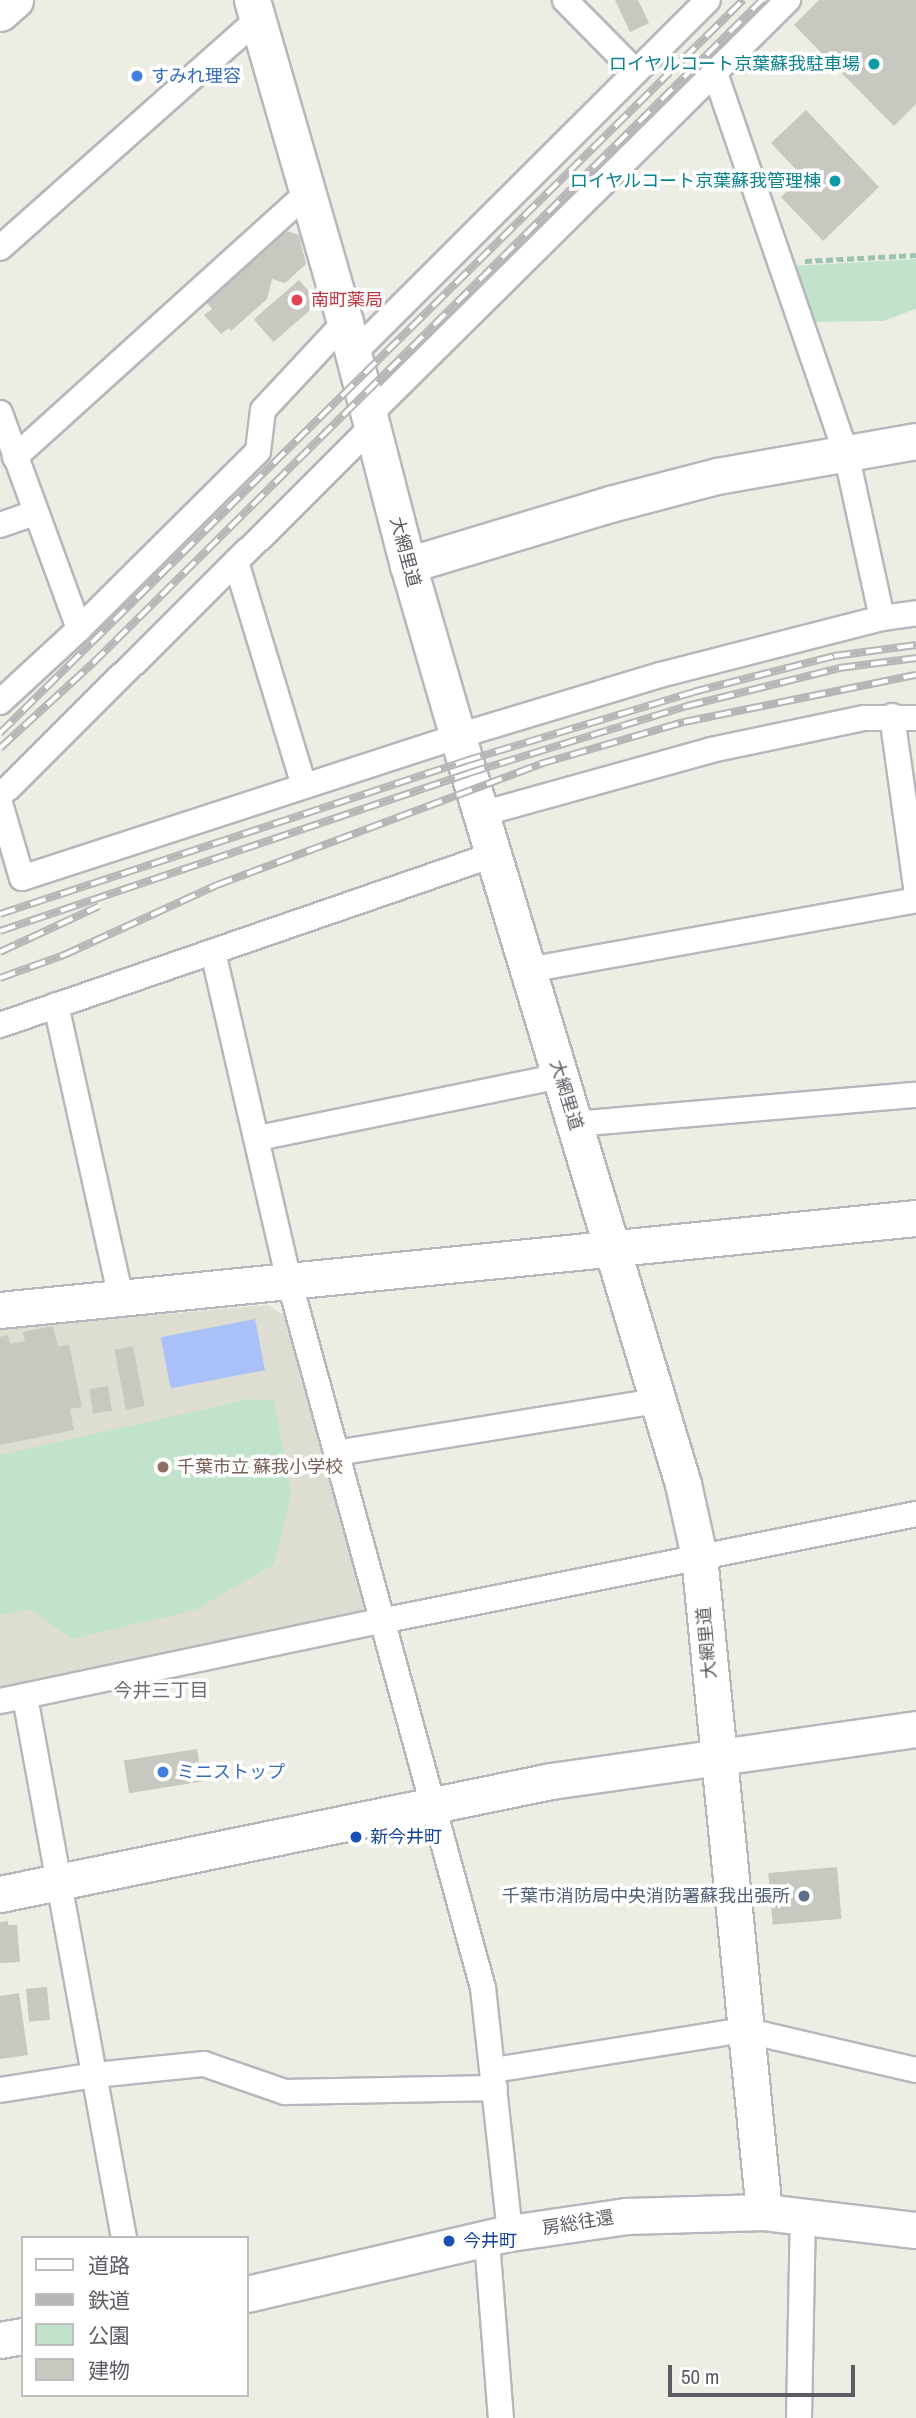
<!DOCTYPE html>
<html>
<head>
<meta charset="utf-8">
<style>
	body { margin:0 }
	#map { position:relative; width:916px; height:2418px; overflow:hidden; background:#edede4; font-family:"Archivo Narrow","Noto Sans JP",sans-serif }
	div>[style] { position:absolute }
	.education>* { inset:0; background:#ddddd2 }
	.green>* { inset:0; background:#c2e3cb }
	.water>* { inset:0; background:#a9c1f8; transform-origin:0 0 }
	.building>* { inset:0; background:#c9c8c0; transform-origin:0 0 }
	.path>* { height:4.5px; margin-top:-2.25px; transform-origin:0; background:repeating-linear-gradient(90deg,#9cc2b1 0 7px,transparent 0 10.5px) }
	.roads { filter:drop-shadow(2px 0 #b6b7bd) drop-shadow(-2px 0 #b6b7bd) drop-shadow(0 2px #b6b7bd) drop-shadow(0 -2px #b6b7bd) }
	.street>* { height:24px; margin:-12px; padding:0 12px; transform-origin:12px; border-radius:12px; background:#fff }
	.secondary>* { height:35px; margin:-17.5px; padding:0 17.5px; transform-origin:17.5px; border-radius:17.5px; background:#fff }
	.rail>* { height:8px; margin-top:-4px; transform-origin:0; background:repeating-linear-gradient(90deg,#fff 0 16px,#b6b6b7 0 32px); box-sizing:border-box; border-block:2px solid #b6b6b7 }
	.dots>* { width:19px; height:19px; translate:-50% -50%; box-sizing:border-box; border:4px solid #fff; border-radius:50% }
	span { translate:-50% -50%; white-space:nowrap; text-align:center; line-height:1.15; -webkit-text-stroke:7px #fff; paint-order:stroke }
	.culture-label { font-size:18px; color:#0d838f }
	.right { translate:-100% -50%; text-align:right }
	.shop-label { font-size:18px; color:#366cbe }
	.left { translate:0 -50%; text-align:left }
	.health-label { font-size:18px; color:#be3a42 }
	.street-label { font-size:18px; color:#5c5d63 }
	.education-label { font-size:18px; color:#785e54 }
	.transit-label { font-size:18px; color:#164399 }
	.service-label { font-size:18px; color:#4e5e75 }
	.neighbourhood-label { font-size:19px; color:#6d6f75 }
	.legend { position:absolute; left:21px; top:2236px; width:228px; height:161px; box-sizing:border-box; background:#fff; border:2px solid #bebec1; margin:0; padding:9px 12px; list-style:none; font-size:21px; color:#5c5d63 }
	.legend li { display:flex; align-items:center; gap:14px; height:35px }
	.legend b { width:35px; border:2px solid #bebec1 }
	.scale { position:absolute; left:668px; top:2365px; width:187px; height:32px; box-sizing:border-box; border:4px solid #5c5d63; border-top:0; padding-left:9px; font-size:21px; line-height:24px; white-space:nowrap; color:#5c5d63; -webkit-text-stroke:5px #fff; paint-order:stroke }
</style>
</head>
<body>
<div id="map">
	<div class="education">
		<div style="clip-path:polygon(268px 1305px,284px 1316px,364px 1604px,361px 1618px,0 1689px,0 1329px)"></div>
	</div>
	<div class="green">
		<div style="clip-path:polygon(916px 259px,916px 309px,883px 321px,811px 322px,791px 266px)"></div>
		<div style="clip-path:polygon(250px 1399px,274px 1400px,291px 1493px,274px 1564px,195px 1610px,72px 1639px,30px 1609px,0 1615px,0 1455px)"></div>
	</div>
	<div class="water">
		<div style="left:255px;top:1319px;width:52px;height:96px;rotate:79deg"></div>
	</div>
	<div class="building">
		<div style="clip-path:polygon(615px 0,638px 0,649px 23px,630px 32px)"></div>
		<div style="clip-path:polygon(819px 0,916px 0,916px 104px,894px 126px,794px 25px)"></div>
		<div style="clip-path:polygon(806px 110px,879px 187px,823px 241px,781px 197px,802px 176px,771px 143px)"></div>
		<div style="clip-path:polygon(274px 227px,299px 235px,306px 264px,285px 283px,272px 279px,267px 299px,231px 331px,229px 328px,221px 334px,204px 315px,212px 309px,200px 295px,235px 263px,255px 259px,252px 246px)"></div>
		<div style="left:299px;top:280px;width:30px;height:60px;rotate:49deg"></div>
		<div style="clip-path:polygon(53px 1326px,58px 1347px,69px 1344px,82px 1407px,70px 1409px,74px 1430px,0 1445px,0 1337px,8px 1335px,10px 1344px,25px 1341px,23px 1332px)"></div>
		<div style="left:133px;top:1346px;width:61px;height:19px;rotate:79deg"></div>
		<div style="left:108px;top:1386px;width:25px;height:19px;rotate:81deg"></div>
		<div style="left:197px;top:1749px;width:33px;height:74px;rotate:81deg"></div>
		<div style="left:837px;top:1867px;width:52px;height:69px;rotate:85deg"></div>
		<div style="clip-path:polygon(8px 1921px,8px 1925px,17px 1925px,20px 1962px,0 1963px,0 1922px)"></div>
		<div style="left:47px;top:1987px;width:33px;height:21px;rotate:85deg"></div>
		<div style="clip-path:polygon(19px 1993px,28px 2055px,0 2059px,0 1996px)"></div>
	</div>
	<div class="path">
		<div style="left:805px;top:261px;width:111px;rotate:-3.1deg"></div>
	</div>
	<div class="roads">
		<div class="street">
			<div style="left:565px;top:0;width:101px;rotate:45.4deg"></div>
			<div style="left:715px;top:73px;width:402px;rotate:71deg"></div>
			<div style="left:846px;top:453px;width:169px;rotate:77.7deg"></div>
			<div style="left:0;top:248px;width:344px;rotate:-41.6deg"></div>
			<div style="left:353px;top:354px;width:501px;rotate:-44.92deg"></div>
			<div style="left:0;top:413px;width:230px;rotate:69.9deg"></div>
			<div style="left:369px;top:415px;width:590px;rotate:-44.73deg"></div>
			<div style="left:15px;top:457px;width:394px;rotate:-42.1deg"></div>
			<div style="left:0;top:525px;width:37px;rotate:-19deg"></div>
			<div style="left:236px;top:562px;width:234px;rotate:73.1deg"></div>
			<div style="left:0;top:702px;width:108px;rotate:-42.7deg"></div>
			<div style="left:79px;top:629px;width:252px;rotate:-44.8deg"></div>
			<div style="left:258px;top:451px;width:41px;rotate:-83deg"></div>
			<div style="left:263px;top:410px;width:120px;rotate:-47deg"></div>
			<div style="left:892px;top:716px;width:173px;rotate:82deg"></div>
			<div style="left:0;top:796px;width:524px;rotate:-44.77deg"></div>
			<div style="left:0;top:803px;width:78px;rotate:73.7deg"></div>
			<div style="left:22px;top:878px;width:459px;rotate:-18deg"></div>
			<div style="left:458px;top:736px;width:211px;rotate:-16.8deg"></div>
			<div style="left:660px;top:675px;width:229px;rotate:-14.4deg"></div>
			<div style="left:882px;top:618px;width:34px;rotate:-8deg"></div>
			<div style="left:481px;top:814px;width:239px;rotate:-15.5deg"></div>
			<div style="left:711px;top:750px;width:156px;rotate:-11.8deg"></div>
			<div style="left:864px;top:718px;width:52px"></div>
			<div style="left:213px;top:952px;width:337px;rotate:77deg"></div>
			<div style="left:289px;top:1280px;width:734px;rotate:74.68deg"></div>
			<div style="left:483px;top:1988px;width:246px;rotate:83.7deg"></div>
			<div style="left:528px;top:970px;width:394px;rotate:-10.2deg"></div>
			<div style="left:56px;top:1005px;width:300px;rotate:77.5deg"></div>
			<div style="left:0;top:1025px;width:521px;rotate:-19.03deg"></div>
			<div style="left:575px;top:1124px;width:342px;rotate:-4.9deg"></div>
			<div style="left:258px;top:1138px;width:308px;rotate:-11.6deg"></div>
			<div style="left:336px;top:1453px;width:326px;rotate:-9.2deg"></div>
			<div style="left:25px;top:1697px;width:550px;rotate:79.63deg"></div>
			<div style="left:0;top:1701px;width:389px;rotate:-11.9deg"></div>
			<div style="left:381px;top:1621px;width:546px;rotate:-11.31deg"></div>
			<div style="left:494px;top:2070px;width:253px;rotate:-9.1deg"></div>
			<div style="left:744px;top:2030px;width:177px;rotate:13.1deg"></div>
			<div style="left:0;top:2090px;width:96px;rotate:-9deg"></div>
			<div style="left:95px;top:2075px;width:110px;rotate:-5.8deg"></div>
			<div style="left:204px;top:2064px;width:86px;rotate:19.1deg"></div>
			<div style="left:285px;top:2092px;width:210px;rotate:-1.1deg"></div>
			<div style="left:487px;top:2241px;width:178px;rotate:85.5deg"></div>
			<div style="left:799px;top:2418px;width:202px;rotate:-88.9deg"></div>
		</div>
		<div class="secondary">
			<div style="left:252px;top:0;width:335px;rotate:73.9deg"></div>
			<div style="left:345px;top:322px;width:251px;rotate:75.5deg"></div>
			<div style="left:408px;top:565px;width:204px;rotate:73.8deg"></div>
			<div style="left:465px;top:761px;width:755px;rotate:73.22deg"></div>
			<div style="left:683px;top:1484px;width:74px;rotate:77.5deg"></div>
			<div style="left:699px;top:1556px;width:659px;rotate:84.34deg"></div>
			<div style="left:0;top:13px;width:20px;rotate:-41deg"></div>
			<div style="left:408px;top:565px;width:211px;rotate:-16.8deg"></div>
			<div style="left:610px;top:504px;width:111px;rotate:-14.7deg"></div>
			<div style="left:717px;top:476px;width:202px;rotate:-10deg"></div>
			<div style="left:0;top:1310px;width:921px;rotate:-5.74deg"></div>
			<div style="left:0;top:1894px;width:562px;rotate:-11.59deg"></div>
			<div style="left:551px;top:1781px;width:369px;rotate:-8.1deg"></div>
			<div style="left:247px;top:2294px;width:270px;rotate:-13.1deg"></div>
			<div style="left:510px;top:2233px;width:117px;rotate:-8.3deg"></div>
			<div style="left:626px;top:2216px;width:138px;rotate:-1.7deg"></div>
			<div style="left:764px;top:2212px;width:153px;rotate:6.8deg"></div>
			<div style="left:0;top:2340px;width:23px;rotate:-10deg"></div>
		</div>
	</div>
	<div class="rail">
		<div style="left:0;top:733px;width:1044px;rotate:-44.61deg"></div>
		<div style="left:0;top:748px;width:126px;rotate:-42.4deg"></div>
		<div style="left:93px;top:663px;width:942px;rotate:-44.74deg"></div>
		<div style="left:0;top:914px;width:490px;rotate:-18.2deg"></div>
		<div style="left:465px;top:761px;width:238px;rotate:-16.8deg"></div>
		<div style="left:693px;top:692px;width:146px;rotate:-14.3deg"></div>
		<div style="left:834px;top:656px;width:83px;rotate:-7.6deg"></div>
		<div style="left:0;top:931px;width:495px;rotate:-18.6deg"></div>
		<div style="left:469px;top:773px;width:228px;rotate:-17.1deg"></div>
		<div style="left:687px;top:706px;width:157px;rotate:-14deg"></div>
		<div style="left:839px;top:668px;width:78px;rotate:-7.4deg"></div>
		<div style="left:0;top:952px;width:109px;rotate:-24.9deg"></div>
		<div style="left:0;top:978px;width:68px;rotate:-19.8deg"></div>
		<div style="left:64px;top:955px;width:168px;rotate:-24.6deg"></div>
		<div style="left:217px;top:885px;width:345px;rotate:-20.5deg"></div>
		<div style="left:540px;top:764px;width:150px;rotate:-16.3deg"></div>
		<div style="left:684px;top:722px;width:237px;rotate:-11.5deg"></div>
	</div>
	<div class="dots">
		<div style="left:874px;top:64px;background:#0f9aa8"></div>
		<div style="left:137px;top:76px;background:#3f7fe0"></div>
		<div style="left:835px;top:181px;background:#0f9aa8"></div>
		<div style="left:297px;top:300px;background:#e0444e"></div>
		<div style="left:163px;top:1467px;background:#8d6e63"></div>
		<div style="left:163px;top:1772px;background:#3f7fe0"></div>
		<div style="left:356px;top:1837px;background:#1a4fb4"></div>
		<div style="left:804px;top:1896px;background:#5c6f8a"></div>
		<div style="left:449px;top:2241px;background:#1a4fb4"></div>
	</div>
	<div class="culture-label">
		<span class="right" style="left:860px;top:64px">ロイヤルコート京葉蘇我駐車場</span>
		<span class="right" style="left:821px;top:181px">ロイヤルコート京葉蘇我管理棟</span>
	</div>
	<div class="shop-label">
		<span class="left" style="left:151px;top:76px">すみれ理容</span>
		<span class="left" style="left:177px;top:1772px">ミニストップ</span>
	</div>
	<div class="health-label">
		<span class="left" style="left:311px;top:300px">南町薬局</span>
	</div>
	<div class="street-label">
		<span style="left:405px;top:552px;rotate:75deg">大網里道</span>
		<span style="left:566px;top:1095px;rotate:73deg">大網里道</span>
		<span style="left:707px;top:1643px;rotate:-95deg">大網里道</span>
		<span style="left:578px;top:2223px;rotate:-9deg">房総往還</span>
	</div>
	<div class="education-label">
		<span class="left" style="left:177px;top:1467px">千葉市立 蘇我小学校</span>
	</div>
	<div class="transit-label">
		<span class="left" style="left:370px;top:1837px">新今井町</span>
		<span class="left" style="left:463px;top:2241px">今井町</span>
	</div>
	<div class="service-label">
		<span class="right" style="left:790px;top:1896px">千葉市消防局中央消防署蘇我出張所</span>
	</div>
	<div class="neighbourhood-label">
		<span style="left:161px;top:1691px">今井三丁目</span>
	</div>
	<ul class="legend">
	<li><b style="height:9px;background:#fff"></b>道路</li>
	<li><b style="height:9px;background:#b6b6b7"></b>鉄道</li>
	<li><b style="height:19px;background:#c2e3cb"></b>公園</li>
	<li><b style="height:19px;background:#c9c8c0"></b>建物</li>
	</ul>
	<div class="scale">50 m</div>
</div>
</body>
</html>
